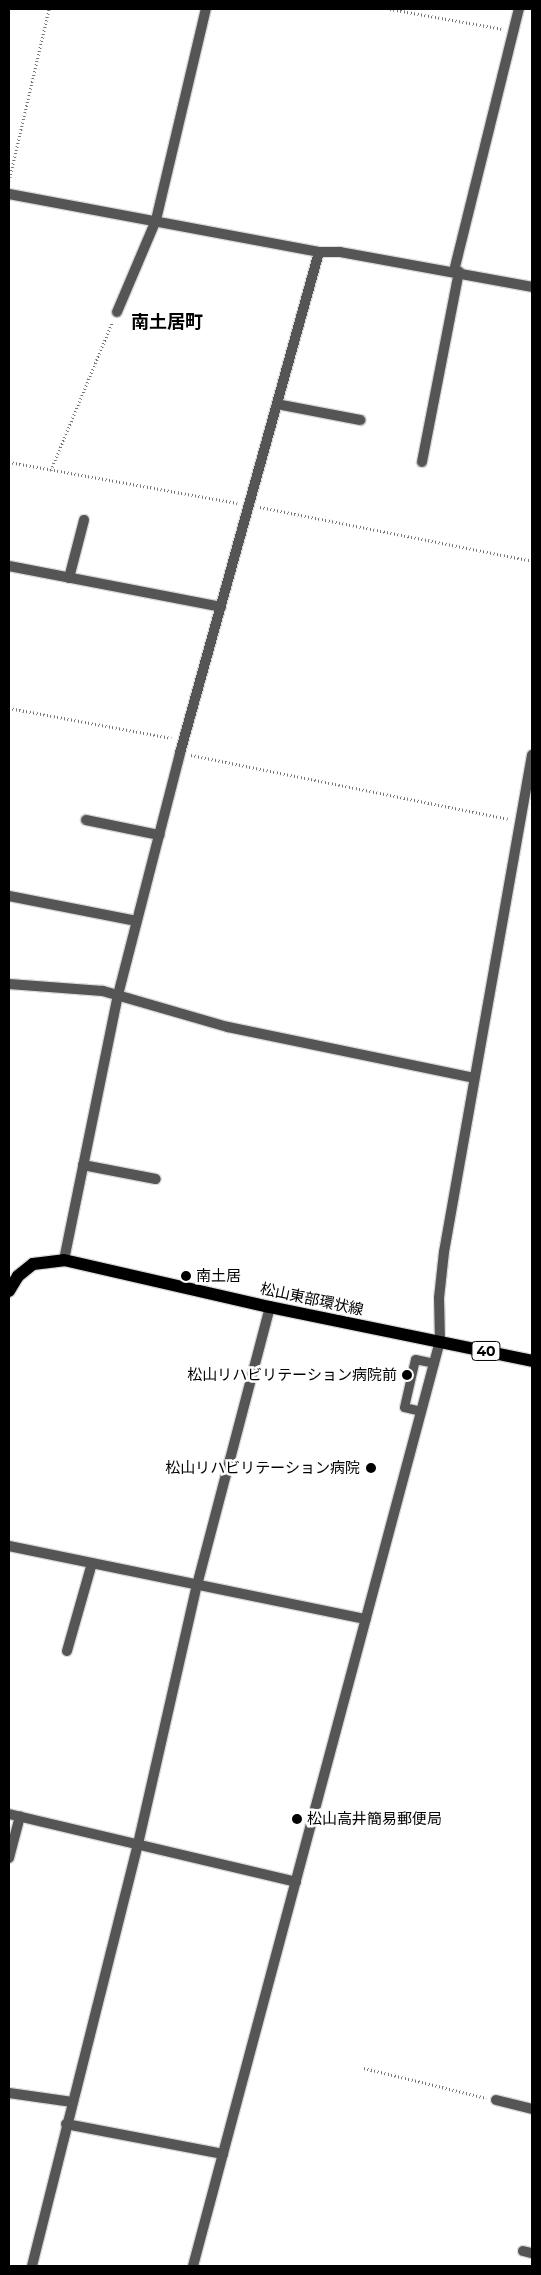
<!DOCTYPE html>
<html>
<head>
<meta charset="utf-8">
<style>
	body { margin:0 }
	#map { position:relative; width:541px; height:2275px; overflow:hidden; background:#fff; font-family:Montserrat,"Noto Sans JP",sans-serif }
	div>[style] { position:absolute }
	.path>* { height:3px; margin-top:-1.5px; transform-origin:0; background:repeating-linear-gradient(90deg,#777 0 1px,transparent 0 3.5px) }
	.roads { filter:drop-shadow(1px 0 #dbdbdb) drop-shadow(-1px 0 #dbdbdb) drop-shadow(0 1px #dbdbdb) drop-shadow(0 -1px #dbdbdb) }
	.lane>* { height:9px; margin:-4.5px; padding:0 4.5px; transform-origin:4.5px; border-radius:4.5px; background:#555 }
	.street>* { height:10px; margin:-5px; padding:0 5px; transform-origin:5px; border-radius:5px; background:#555 }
	.primary>* { height:12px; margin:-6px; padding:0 6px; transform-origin:6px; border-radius:6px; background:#000 }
	.dots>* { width:14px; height:14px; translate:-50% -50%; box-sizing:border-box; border:2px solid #fff; border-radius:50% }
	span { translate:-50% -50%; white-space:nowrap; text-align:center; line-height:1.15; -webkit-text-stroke:5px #fff; paint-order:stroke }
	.shield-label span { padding:1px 4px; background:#fff; border:1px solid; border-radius:4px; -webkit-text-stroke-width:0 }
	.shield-label { font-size:14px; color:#000; font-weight:700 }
	.poi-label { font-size:15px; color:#000 }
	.left { translate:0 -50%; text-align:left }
	.right { translate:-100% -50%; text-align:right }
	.street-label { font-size:15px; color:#000 }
	.quarter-label { font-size:18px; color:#000; font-weight:700 }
	.frame { position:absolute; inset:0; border:10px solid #000; pointer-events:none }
</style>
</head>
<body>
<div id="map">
	<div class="path">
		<div style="left:390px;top:9px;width:115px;rotate:10deg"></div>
		<div style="left:9px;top:181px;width:177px;rotate:-76.9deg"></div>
		<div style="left:9px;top:462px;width:232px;rotate:10.2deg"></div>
		<div style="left:51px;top:470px;width:159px;rotate:-67.5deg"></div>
		<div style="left:260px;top:507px;width:277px;rotate:11.2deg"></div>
		<div style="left:9px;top:708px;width:165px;rotate:10.5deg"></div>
		<div style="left:191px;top:755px;width:323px;rotate:11.4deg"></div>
		<div style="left:364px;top:2068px;width:126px;rotate:13.8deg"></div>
	</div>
	<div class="roads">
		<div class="lane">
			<div style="left:421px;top:1411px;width:17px;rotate:-167deg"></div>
			<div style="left:404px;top:1407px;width:49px;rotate:-77.1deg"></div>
			<div style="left:415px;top:1359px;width:19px;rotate:12deg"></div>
		</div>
		<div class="street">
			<div style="left:9px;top:194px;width:315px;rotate:10.6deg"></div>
			<div style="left:319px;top:252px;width:21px"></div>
			<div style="left:340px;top:252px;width:195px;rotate:10.3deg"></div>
			<div style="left:454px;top:271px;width:270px;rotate:-76.1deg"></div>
			<div style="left:117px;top:312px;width:100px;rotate:-67deg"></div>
			<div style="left:156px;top:220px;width:217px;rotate:-76.7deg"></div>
			<div style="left:277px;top:404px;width:85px;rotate:10.9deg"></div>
			<div style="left:422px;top:462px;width:194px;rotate:-79deg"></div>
			<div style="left:9px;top:566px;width:216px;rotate:10.9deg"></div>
			<div style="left:69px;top:578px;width:60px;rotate:-75.5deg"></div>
			<div style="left:86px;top:820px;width:75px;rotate:11.6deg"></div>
			<div style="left:9px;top:896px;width:130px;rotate:11.1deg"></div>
			<div style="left:9px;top:984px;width:94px;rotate:4.3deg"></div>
			<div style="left:103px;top:991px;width:130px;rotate:16.1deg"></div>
			<div style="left:228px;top:1027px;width:251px;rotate:11.7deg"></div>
			<div style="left:83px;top:1165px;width:74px;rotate:10.9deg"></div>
			<div style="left:64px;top:1260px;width:270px;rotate:-78.5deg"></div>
			<div style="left:118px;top:995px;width:250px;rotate:-75.6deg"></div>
			<div style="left:180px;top:753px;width:520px;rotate:-74.49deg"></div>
			<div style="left:9px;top:1546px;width:364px;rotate:11.6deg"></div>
			<div style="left:67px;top:1651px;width:91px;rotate:-74.1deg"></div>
			<div style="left:9px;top:1814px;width:295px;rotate:13.3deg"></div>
			<div style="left:9px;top:1858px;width:43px;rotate:-75.3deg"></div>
			<div style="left:9px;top:2093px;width:64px;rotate:8.1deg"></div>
			<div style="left:496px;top:2100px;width:37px;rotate:14deg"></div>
			<div style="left:66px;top:2124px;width:160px;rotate:10.8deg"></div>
			<div style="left:523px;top:2251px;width:9px;rotate:13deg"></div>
			<div style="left:32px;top:2266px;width:435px;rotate:-75.9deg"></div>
			<div style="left:138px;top:1844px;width:266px;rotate:-77.2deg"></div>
			<div style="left:197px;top:1585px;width:287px;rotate:-75.3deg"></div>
			<div style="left:193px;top:2266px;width:957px;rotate:-75.05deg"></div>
			<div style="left:440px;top:1341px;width:43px;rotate:-91.3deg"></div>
			<div style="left:439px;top:1298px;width:46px;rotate:-83.8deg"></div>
			<div style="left:444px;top:1252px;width:505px;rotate:-79.96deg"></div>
		</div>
		<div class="primary">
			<div style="left:9px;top:1291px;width:17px;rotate:-59deg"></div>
			<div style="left:18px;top:1276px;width:19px;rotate:-39deg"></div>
			<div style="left:33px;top:1264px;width:31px;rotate:-7deg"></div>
			<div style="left:64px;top:1260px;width:211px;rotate:12.9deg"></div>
			<div style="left:270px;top:1307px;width:268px;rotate:11.6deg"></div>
		</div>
	</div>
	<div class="dots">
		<div style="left:186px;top:1276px;background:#000"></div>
		<div style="left:407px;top:1375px;background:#000"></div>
		<div style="left:371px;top:1468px;background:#000"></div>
		<div style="left:297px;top:1819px;background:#000"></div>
	</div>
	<div class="shield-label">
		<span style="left:486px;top:1351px">40</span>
	</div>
	<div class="poi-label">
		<span class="left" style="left:196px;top:1276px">南土居</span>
		<span class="right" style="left:397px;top:1375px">松山リハビリテーション病院前</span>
		<span class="right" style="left:360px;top:1468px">松山リハビリテーション病院</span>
		<span class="left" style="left:307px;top:1819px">松山高井簡易郵便局</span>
	</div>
	<div class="street-label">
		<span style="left:312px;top:1299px;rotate:12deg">松山東部環状線</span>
	</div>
	<div class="quarter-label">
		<span style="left:167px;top:322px">南土居町</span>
	</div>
	<div class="frame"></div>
</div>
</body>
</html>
